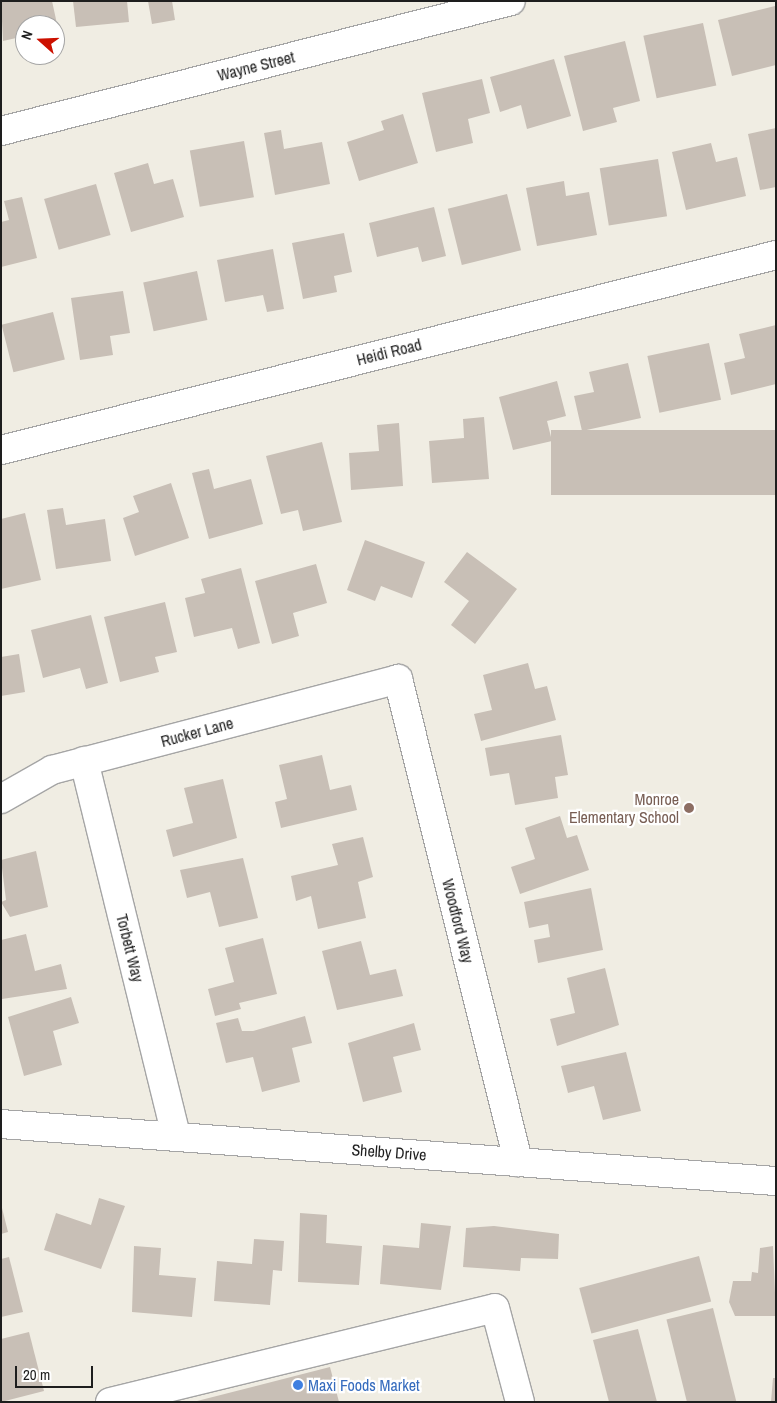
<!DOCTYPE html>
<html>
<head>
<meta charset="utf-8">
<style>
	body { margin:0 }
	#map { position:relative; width:777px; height:1403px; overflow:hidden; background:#f0ede3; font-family:"Archivo Narrow",sans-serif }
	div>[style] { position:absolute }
	.building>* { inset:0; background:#c8bfb6; transform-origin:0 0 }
	.roads { filter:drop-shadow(1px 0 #a5a5a5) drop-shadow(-1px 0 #a5a5a5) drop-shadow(0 1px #a5a5a5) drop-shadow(0 -1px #a5a5a5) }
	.minor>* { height:28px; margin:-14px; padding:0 14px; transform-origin:14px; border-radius:14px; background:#fff }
	.dots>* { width:14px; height:14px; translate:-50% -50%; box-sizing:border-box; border:2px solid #fff; border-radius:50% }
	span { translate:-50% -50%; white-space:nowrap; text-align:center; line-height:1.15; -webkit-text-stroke:4.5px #fff; paint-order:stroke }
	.street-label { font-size:16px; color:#1e1e1e }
	.education-label { font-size:16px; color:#785e54 }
	.right { translate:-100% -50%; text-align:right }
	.shop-label { font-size:16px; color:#366cbe }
	.left { translate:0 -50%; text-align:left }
	.frame { position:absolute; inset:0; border:2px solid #1e1e1e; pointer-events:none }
	.north { position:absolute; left:15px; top:15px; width:50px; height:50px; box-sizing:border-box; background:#fff; border:1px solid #a5a5a5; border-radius:50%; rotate:290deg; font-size:14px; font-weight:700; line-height:20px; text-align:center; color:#1e1e1e }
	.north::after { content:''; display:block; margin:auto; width:18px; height:22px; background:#c10; clip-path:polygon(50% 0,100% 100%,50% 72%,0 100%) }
	.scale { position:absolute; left:15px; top:1366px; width:78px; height:22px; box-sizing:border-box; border:2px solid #1e1e1e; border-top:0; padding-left:6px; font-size:15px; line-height:18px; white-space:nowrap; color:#1e1e1e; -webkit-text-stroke:4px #fff; paint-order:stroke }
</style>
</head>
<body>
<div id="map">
	<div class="building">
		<div style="clip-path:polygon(1px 1px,52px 1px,62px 47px,55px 49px,55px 25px,25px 25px,25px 36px,3px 41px)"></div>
		<div style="clip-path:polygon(73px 1px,127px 1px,129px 22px,76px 27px)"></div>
		<div style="clip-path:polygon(148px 1px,172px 1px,175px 20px,152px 24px)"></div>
		<div style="clip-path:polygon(775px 6px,776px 65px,732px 76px,718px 20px)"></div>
		<div style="left:703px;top:23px;width:64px;height:61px;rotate:78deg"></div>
		<div style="clip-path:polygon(625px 41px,640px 101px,613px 108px,617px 122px,583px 131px,564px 56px)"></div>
		<div style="clip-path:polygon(554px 59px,571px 116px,527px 129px,521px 105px,500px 112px,490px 77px)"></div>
		<div style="clip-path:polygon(482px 79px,490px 113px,468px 119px,473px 143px,436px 152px,422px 93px)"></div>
		<div style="clip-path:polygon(403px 114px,418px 163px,359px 181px,347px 142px,384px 130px,381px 121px)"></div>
		<div style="clip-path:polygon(776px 128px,776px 187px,760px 190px,748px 134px)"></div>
		<div style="clip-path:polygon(281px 130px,284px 149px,322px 142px,330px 184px,275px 195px,264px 133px)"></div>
		<div style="left:244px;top:141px;width:57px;height:55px;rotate:80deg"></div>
		<div style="clip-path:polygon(711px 143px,716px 162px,737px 157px,746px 196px,686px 210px,672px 152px)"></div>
		<div style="left:658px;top:159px;width:58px;height:59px;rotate:81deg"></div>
		<div style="clip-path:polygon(148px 163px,154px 184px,173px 179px,184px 217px,131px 232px,114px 173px)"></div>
		<div style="clip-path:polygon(564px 181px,566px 196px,589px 192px,597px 235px,537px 246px,526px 188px)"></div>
		<div style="left:96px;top:184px;width:53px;height:54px;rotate:74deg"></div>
		<div style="left:507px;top:194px;width:58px;height:61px;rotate:76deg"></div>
		<div style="clip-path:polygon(22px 197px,37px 258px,1px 267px,1px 222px,9px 220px,4px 201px)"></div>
		<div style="clip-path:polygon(434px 207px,446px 256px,422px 262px,418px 247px,377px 257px,369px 223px)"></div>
		<div style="clip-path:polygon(344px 233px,352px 272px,334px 276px,337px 292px,303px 299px,292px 243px)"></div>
		<div style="clip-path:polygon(273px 249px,284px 309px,267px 312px,263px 295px,225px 302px,217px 260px)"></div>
		<div style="left:197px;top:271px;width:50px;height:55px;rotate:78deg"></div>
		<div style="clip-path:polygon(123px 291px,130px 333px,110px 336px,113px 355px,80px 360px,71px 298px)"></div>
		<div style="left:53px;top:312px;width:49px;height:53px;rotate:76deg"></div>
		<div style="clip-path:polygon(776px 325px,776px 384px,731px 395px,724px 363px,745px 358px,739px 334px)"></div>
		<div style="left:709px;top:343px;width:58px;height:63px;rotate:78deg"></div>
		<div style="clip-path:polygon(628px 363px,641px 418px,582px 431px,574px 396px,594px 392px,589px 372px)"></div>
		<div style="clip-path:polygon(557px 381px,566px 416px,547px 421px,552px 441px,513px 450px,499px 397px)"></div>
		<div style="clip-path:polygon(484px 417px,489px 479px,432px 483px,429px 441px,464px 438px,463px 419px)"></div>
		<div style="clip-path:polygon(399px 423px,403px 486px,351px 490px,349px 453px,379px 451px,377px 425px)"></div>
		<div style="left:776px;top:430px;width:65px;height:225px;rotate:90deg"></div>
		<div style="clip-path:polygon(322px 442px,342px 522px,303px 531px,298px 510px,281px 514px,266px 456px)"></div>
		<div style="clip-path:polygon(209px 469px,214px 489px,251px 479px,263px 524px,209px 539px,192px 473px)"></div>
		<div style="clip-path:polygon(171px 483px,189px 538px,135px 556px,123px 518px,139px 512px,133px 496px)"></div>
		<div style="clip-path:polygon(63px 508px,66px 525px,105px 519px,111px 561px,56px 569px,47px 510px)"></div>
		<div style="clip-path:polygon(25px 513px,41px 580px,1px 589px,1px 519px)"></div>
		<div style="clip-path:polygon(365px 540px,425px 562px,412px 598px,381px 586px,375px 601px,347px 590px)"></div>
		<div style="clip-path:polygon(467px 552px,517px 589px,475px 644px,451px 625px,469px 601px,444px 582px)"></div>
		<div style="clip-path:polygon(316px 564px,327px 603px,293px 613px,299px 636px,272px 644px,255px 581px)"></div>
		<div style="clip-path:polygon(241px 568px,260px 643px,238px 649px,232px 628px,194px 637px,185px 598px,205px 593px,201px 579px)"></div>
		<div style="clip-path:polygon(165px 602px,177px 652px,155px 657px,159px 672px,120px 682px,104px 617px)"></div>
		<div style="clip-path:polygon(91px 615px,108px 683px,86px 689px,80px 668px,43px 678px,31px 630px)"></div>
		<div style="clip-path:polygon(19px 654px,25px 692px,1px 696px,1px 657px)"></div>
		<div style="clip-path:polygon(528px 663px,535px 689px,547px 686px,556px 720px,481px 741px,474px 714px,492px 710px,483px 675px)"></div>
		<div style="clip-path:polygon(561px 735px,568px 775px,555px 777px,558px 798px,515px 805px,509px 773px,490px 776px,485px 748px)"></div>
		<div style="clip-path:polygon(322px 755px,330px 790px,351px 785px,357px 810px,281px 828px,275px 802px,287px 799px,279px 765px)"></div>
		<div style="clip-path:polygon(223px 779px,237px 838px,173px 857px,166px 830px,193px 823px,184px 788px)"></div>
		<div style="clip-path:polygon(560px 816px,567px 838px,577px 835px,589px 870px,520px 894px,511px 867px,535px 859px,525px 828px)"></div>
		<div style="clip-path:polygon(363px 837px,373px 877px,358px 882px,366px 918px,318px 929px,311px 896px,296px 901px,291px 876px,338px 865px,332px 844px)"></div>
		<div style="clip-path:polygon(36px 851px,48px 907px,10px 917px,1px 902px,6px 900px,1px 860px)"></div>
		<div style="clip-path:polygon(243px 858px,258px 918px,219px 927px,210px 892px,187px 898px,180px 870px)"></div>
		<div style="clip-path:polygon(591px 888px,603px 950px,538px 963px,534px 940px,550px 937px,548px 924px,529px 928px,524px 902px)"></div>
		<div style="clip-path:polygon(26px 934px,35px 971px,61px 964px,67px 989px,2px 999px,1px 940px)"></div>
		<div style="clip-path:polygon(263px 938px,277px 994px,239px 1003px,241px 1009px,215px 1016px,208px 989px,234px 982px,225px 948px)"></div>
		<div style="clip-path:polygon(361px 941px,370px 975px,396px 969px,403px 996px,337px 1010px,322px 951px)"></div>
		<div style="clip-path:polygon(605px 968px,619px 1025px,557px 1046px,550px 1019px,575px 1013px,567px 978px)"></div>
		<div style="clip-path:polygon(71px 997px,79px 1023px,53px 1031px,62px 1065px,24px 1076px,8px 1017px)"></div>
		<div style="clip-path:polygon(305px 1016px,312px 1043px,292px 1048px,300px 1082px,262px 1092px,253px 1057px,226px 1063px,216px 1023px,238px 1018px,242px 1031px,253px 1031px)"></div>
		<div style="clip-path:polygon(414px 1023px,421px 1050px,393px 1057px,402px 1092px,363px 1102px,348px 1043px)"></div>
		<div style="clip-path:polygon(626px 1052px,641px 1111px,603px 1120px,594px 1086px,568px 1093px,561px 1066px)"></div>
		<div style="clip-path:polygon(99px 1198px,125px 1206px,101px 1269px,44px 1250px,56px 1213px,91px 1225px)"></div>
		<div style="clip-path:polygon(2px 1208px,8px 1232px,1px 1234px,1px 1209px)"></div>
		<div style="clip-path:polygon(300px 1213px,327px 1215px,326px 1243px,362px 1246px,359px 1285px,298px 1282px)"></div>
		<div style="clip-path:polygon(421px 1223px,451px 1226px,441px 1290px,380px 1284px,383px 1245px,419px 1248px)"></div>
		<div style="clip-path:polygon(494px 1226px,559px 1234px,558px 1259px,521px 1258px,520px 1271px,463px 1267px,466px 1228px)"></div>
		<div style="clip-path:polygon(254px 1239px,284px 1241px,282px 1271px,273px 1270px,270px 1305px,214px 1301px,217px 1261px,252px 1264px)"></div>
		<div style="clip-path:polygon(134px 1246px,161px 1248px,159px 1275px,196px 1278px,192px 1317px,132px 1312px)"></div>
		<div style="clip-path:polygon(773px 1246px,776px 1316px,735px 1316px,729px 1302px,733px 1281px,751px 1281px,752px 1272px,758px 1273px,760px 1248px)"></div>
		<div style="left:699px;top:1256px;width:47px;height:124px;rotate:75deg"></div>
		<div style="clip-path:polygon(9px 1257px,23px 1312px,1px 1317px,1px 1259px)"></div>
		<div style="left:713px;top:1308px;width:97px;height:48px;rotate:76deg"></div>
		<div style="clip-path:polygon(638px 1329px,657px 1402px,609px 1402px,593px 1340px)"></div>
		<div style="clip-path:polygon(29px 1332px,44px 1391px,1px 1402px,1px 1339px)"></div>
		<div style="clip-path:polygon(330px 1367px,339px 1402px,197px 1402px,197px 1401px)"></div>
		<div style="clip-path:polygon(773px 1378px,776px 1378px,776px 1402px,771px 1402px)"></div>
	</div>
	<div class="roads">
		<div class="minor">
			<div style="left:1px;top:131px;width:526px;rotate:-14.3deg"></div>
			<div style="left:1px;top:450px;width:799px;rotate:-14.12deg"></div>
			<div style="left:84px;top:761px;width:386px;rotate:76.2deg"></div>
			<div style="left:1px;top:799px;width:59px;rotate:-29.6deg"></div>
			<div style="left:52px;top:770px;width:358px;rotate:-14.7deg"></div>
			<div style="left:398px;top:679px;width:498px;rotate:76deg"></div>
			<div style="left:1px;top:1124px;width:777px;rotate:4.21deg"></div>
			<div style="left:110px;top:1402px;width:396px;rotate:-13.7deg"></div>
			<div style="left:495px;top:1308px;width:97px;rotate:75.1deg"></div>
		</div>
	</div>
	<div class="dots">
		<div style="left:689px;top:808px;background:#8d6e63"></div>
		<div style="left:298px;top:1385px;background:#3f7fe0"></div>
	</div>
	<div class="street-label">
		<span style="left:256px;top:66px;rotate:-14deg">Wayne Street</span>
		<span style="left:389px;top:352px;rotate:-14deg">Heidi Road</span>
		<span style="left:197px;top:732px;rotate:-15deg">Rucker Lane</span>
		<span style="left:458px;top:921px;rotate:76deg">Woodford Way</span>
		<span style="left:130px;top:948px;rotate:76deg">Torbett Way</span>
		<span style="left:389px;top:1152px;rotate:4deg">Shelby Drive</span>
	</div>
	<div class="education-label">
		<span class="right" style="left:679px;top:808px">Monroe<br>Elementary School</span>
	</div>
	<div class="shop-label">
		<span class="left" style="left:308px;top:1385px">Maxi Foods Market</span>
	</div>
	<div class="frame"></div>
	<div class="north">N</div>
	<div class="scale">20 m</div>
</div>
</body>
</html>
